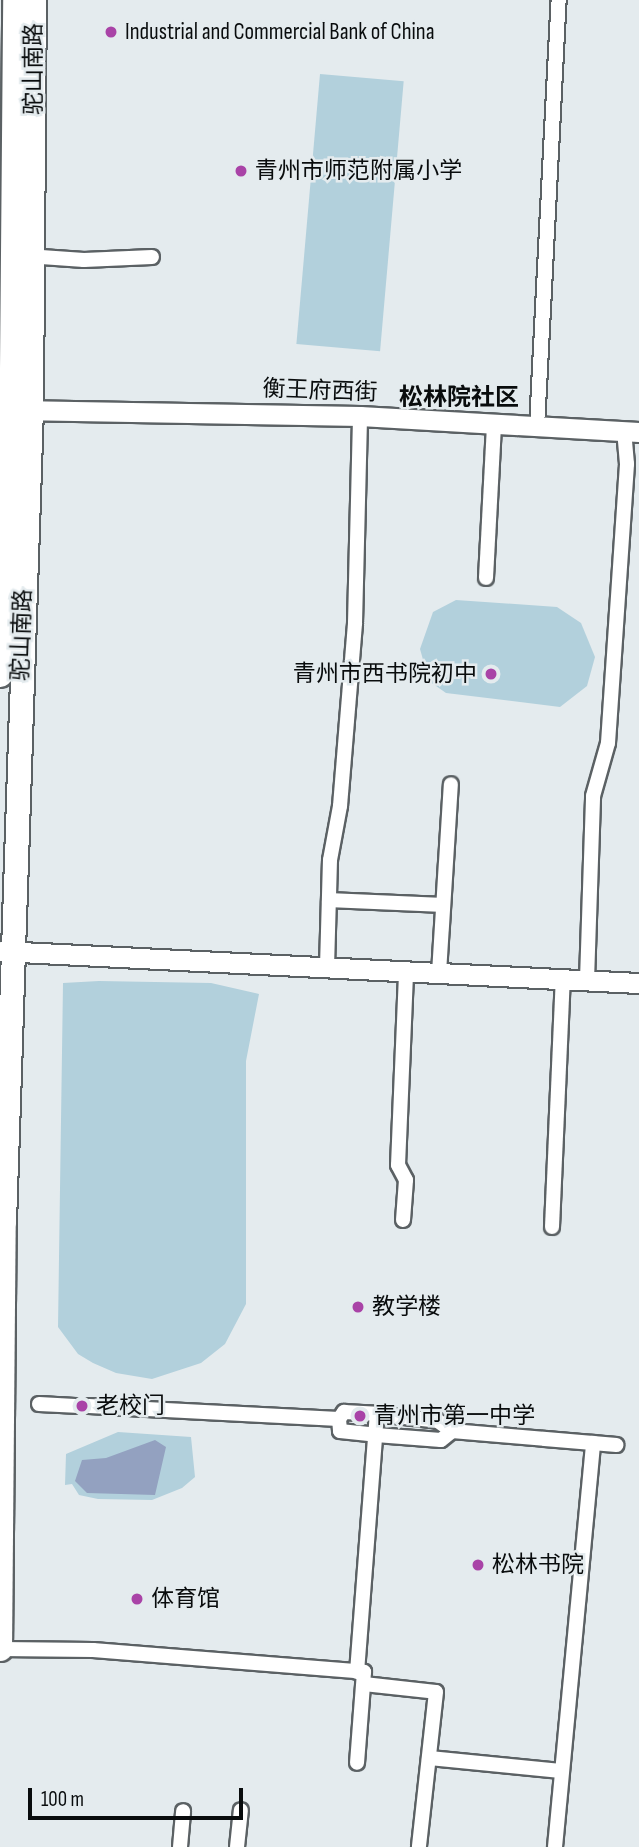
<!DOCTYPE html>
<html>
<head>
<meta charset="utf-8">
<style>
	body { margin:0 }
	#map { position:relative; width:639px; height:1847px; overflow:hidden; background:#e4ebee; font-family:"Sofia Sans Condensed","Noto Sans SC",sans-serif }
	div>[style] { position:absolute }
	.green>* { inset:0; background:#b2d0dc; transform-origin:0 0 }
	.water>* { inset:0; background:#93a1c0 }
	.roads { filter:drop-shadow(2px 0 #5b6164) drop-shadow(-2px 0 #5b6164) drop-shadow(0 2px #5b6164) drop-shadow(0 -2px #5b6164) }
	.street>* { height:14px; margin:-7px; padding:0 7px; transform-origin:7px; border-radius:7px; background:#fff }
	.secondary>* { height:19px; margin:-9.5px; padding:0 9.5px; transform-origin:9.5px; border-radius:9.5px; background:#fff }
	.primary>* { height:23px; margin:-11.5px; padding:0 11.5px; transform-origin:11.5px; border-radius:11.5px; background:#fff }
	.dots>* { width:19px; height:19px; translate:-50% -50%; box-sizing:border-box; border:4px solid #e4ebee; border-radius:50% }
	span { translate:-50% -50%; white-space:nowrap; text-align:center; line-height:1.15; -webkit-text-stroke:5px #e4ebee; paint-order:stroke }
	.poi-label { font-size:23px; color:#090c0d }
	.left { translate:0 -50%; text-align:left }
	.right { translate:-100% -50%; text-align:right }
	.street-label { font-size:23px; color:#090c0d }
	.neighbourhood-label { font-size:24px; color:#090c0d; font-weight:700 }
	.scale { position:absolute; left:28px; top:1788px; width:215px; height:32px; box-sizing:border-box; border:4px solid #090c0d; border-top:0; padding-left:9px; font-size:21px; line-height:24px; white-space:nowrap; color:#090c0d; -webkit-text-stroke:5px #e4ebee; paint-order:stroke }
</style>
</head>
<body>
<div id="map">
	<div class="green">
		<div style="left:320px;top:74px;width:84px;height:271px;rotate:5deg"></div>
		<div style="clip-path:polygon(456px 600px,557px 607px,581px 623px,595px 657px,587px 686px,560px 707px,446px 693px,429px 681px,420px 649px,433px 612px)"></div>
		<div style="clip-path:polygon(99px 981px,211px 983px,259px 994px,246px 1061px,246px 1304px,225px 1344px,201px 1363px,152px 1379px,116px 1373px,93px 1363px,78px 1354px,58px 1327px,63px 983px)"></div>
		<div style="clip-path:polygon(118px 1432px,191px 1437px,195px 1477px,182px 1488px,152px 1500px,98px 1499px,79px 1495px,72px 1484px,65px 1485px,66px 1454px)"></div>
	</div>
	<div class="water">
		<div style="clip-path:polygon(155px 1440px,166px 1447px,155px 1495px,87px 1493px,75px 1481px,82px 1460px,106px 1458px)"></div>
	</div>
	<div class="roads">
		<div class="street">
			<div style="left:27px;top:256px;width:57px;rotate:4deg"></div>
			<div style="left:84px;top:260px;width:68px;rotate:-2.5deg"></div>
			<div style="left:537px;top:427px;width:428px;rotate:-87.1deg"></div>
			<div style="left:486px;top:578px;width:153px;rotate:-87deg"></div>
			<div style="left:329px;top:900px;width:114px;rotate:2.5deg"></div>
			<div style="left:327px;top:967px;width:107px;rotate:-88.4deg"></div>
			<div style="left:330px;top:860px;width:55px;rotate:-79.5deg"></div>
			<div style="left:340px;top:806px;width:184px;rotate:-85.3deg"></div>
			<div style="left:355px;top:623px;width:207px;rotate:-88.6deg"></div>
			<div style="left:439px;top:973px;width:189px;rotate:-86.4deg"></div>
			<div style="left:587px;top:980px;width:184px;rotate:-88.1deg"></div>
			<div style="left:593px;top:796px;width:55px;rotate:-74.2deg"></div>
			<div style="left:608px;top:743px;width:280px;rotate:-86.1deg"></div>
			<div style="left:627px;top:464px;width:32px;rotate:-95deg"></div>
			<div style="left:403px;top:1220px;width:40px;rotate:-85.7deg"></div>
			<div style="left:406px;top:1180px;width:17px;rotate:-118deg"></div>
			<div style="left:398px;top:1165px;width:194px;rotate:-87.6deg"></div>
			<div style="left:552px;top:1227px;width:248px;rotate:-87.5deg"></div>
			<div style="left:39px;top:1404px;width:36px;rotate:3deg"></div>
			<div style="left:89px;top:1406px;width:250px;rotate:3deg"></div>
			<div style="left:339px;top:1419px;width:9px;rotate:-54deg"></div>
			<div style="left:344px;top:1412px;width:33px;rotate:3deg"></div>
			<div style="left:377px;top:1414px;width:61px;rotate:6.5deg"></div>
			<div style="left:438px;top:1421px;width:17px;rotate:36deg"></div>
			<div style="left:452px;top:1431px;width:165px;rotate:4.9deg"></div>
			<div style="left:339px;top:1419px;width:12px;rotate:85deg"></div>
			<div style="left:340px;top:1431px;width:36px;rotate:6deg"></div>
			<div style="left:376px;top:1435px;width:65px;rotate:4.4deg"></div>
			<div style="left:441px;top:1440px;width:14px;rotate:-39deg"></div>
			<div style="left:0;top:1649px;width:93px;rotate:0.6deg"></div>
			<div style="left:93px;top:1650px;width:272px;rotate:4.6deg"></div>
			<div style="left:364px;top:1672px;width:91px;rotate:94.4deg"></div>
			<div style="left:357px;top:1672px;width:259px;rotate:-85.6deg"></div>
			<div style="left:364px;top:1684px;width:72px;rotate:6.3deg"></div>
			<div style="left:436px;top:1692px;width:156px;rotate:96.3deg"></div>
			<div style="left:429px;top:1758px;width:133px;rotate:5.6deg"></div>
			<div style="left:180px;top:1847px;width:36px;rotate:-85deg"></div>
			<div style="left:237px;top:1847px;width:37px;rotate:-84deg"></div>
			<div style="left:555px;top:1847px;width:406px;rotate:-84.6deg"></div>
		</div>
		<div class="secondary">
			<div style="left:17px;top:410px;width:343px;rotate:1deg"></div>
			<div style="left:360px;top:416px;width:279px;rotate:3.3deg"></div>
			<div style="left:0;top:951px;width:640px;rotate:2.87deg"></div>
		</div>
		<div class="primary">
			<div style="left:0;top:675px;width:193px;rotate:-87deg"></div>
			<div style="left:10px;top:482px;width:482px;rotate:-89.5deg"></div>
			<div style="left:0;top:1649px;width:428px;rotate:-89.5deg"></div>
			<div style="left:4px;top:1221px;width:812px;rotate:-88.1deg"></div>
			<div style="left:31px;top:409px;width:409px;rotate:-89.6deg"></div>
		</div>
	</div>
	<div class="dots">
		<div style="left:111px;top:32px;background:#a943a7"></div>
		<div style="left:241px;top:171px;background:#a943a7"></div>
		<div style="left:491px;top:674px;background:#a943a7"></div>
		<div style="left:358px;top:1307px;background:#a943a7"></div>
		<div style="left:82px;top:1406px;background:#a943a7"></div>
		<div style="left:360px;top:1416px;background:#a943a7"></div>
		<div style="left:478px;top:1565px;background:#a943a7"></div>
		<div style="left:137px;top:1599px;background:#a943a7"></div>
	</div>
	<div class="poi-label">
		<span class="left" style="left:125px;top:32px">Industrial and Commercial Bank of China</span>
		<span class="left" style="left:255px;top:171px">青州市师范附属小学</span>
		<span class="right" style="left:477px;top:674px">青州市西书院初中</span>
		<span class="left" style="left:372px;top:1307px">教学楼</span>
		<span class="left" style="left:96px;top:1406px">老校门</span>
		<span class="left" style="left:374px;top:1416px">青州市第一中学</span>
		<span class="left" style="left:492px;top:1565px">松林书院</span>
		<span class="left" style="left:151px;top:1599px">体育馆</span>
	</div>
	<div class="street-label">
		<span style="left:34px;top:69px;rotate:-90deg">驼山南路</span>
		<span style="left:320px;top:391px;rotate:2deg">衡王府西街</span>
		<span style="left:22px;top:635px;rotate:-88deg">驼山南路</span>
	</div>
	<div class="neighbourhood-label">
		<span style="left:459px;top:398px">松林院社区</span>
	</div>
	<div class="scale">100 m</div>
</div>
</body>
</html>
